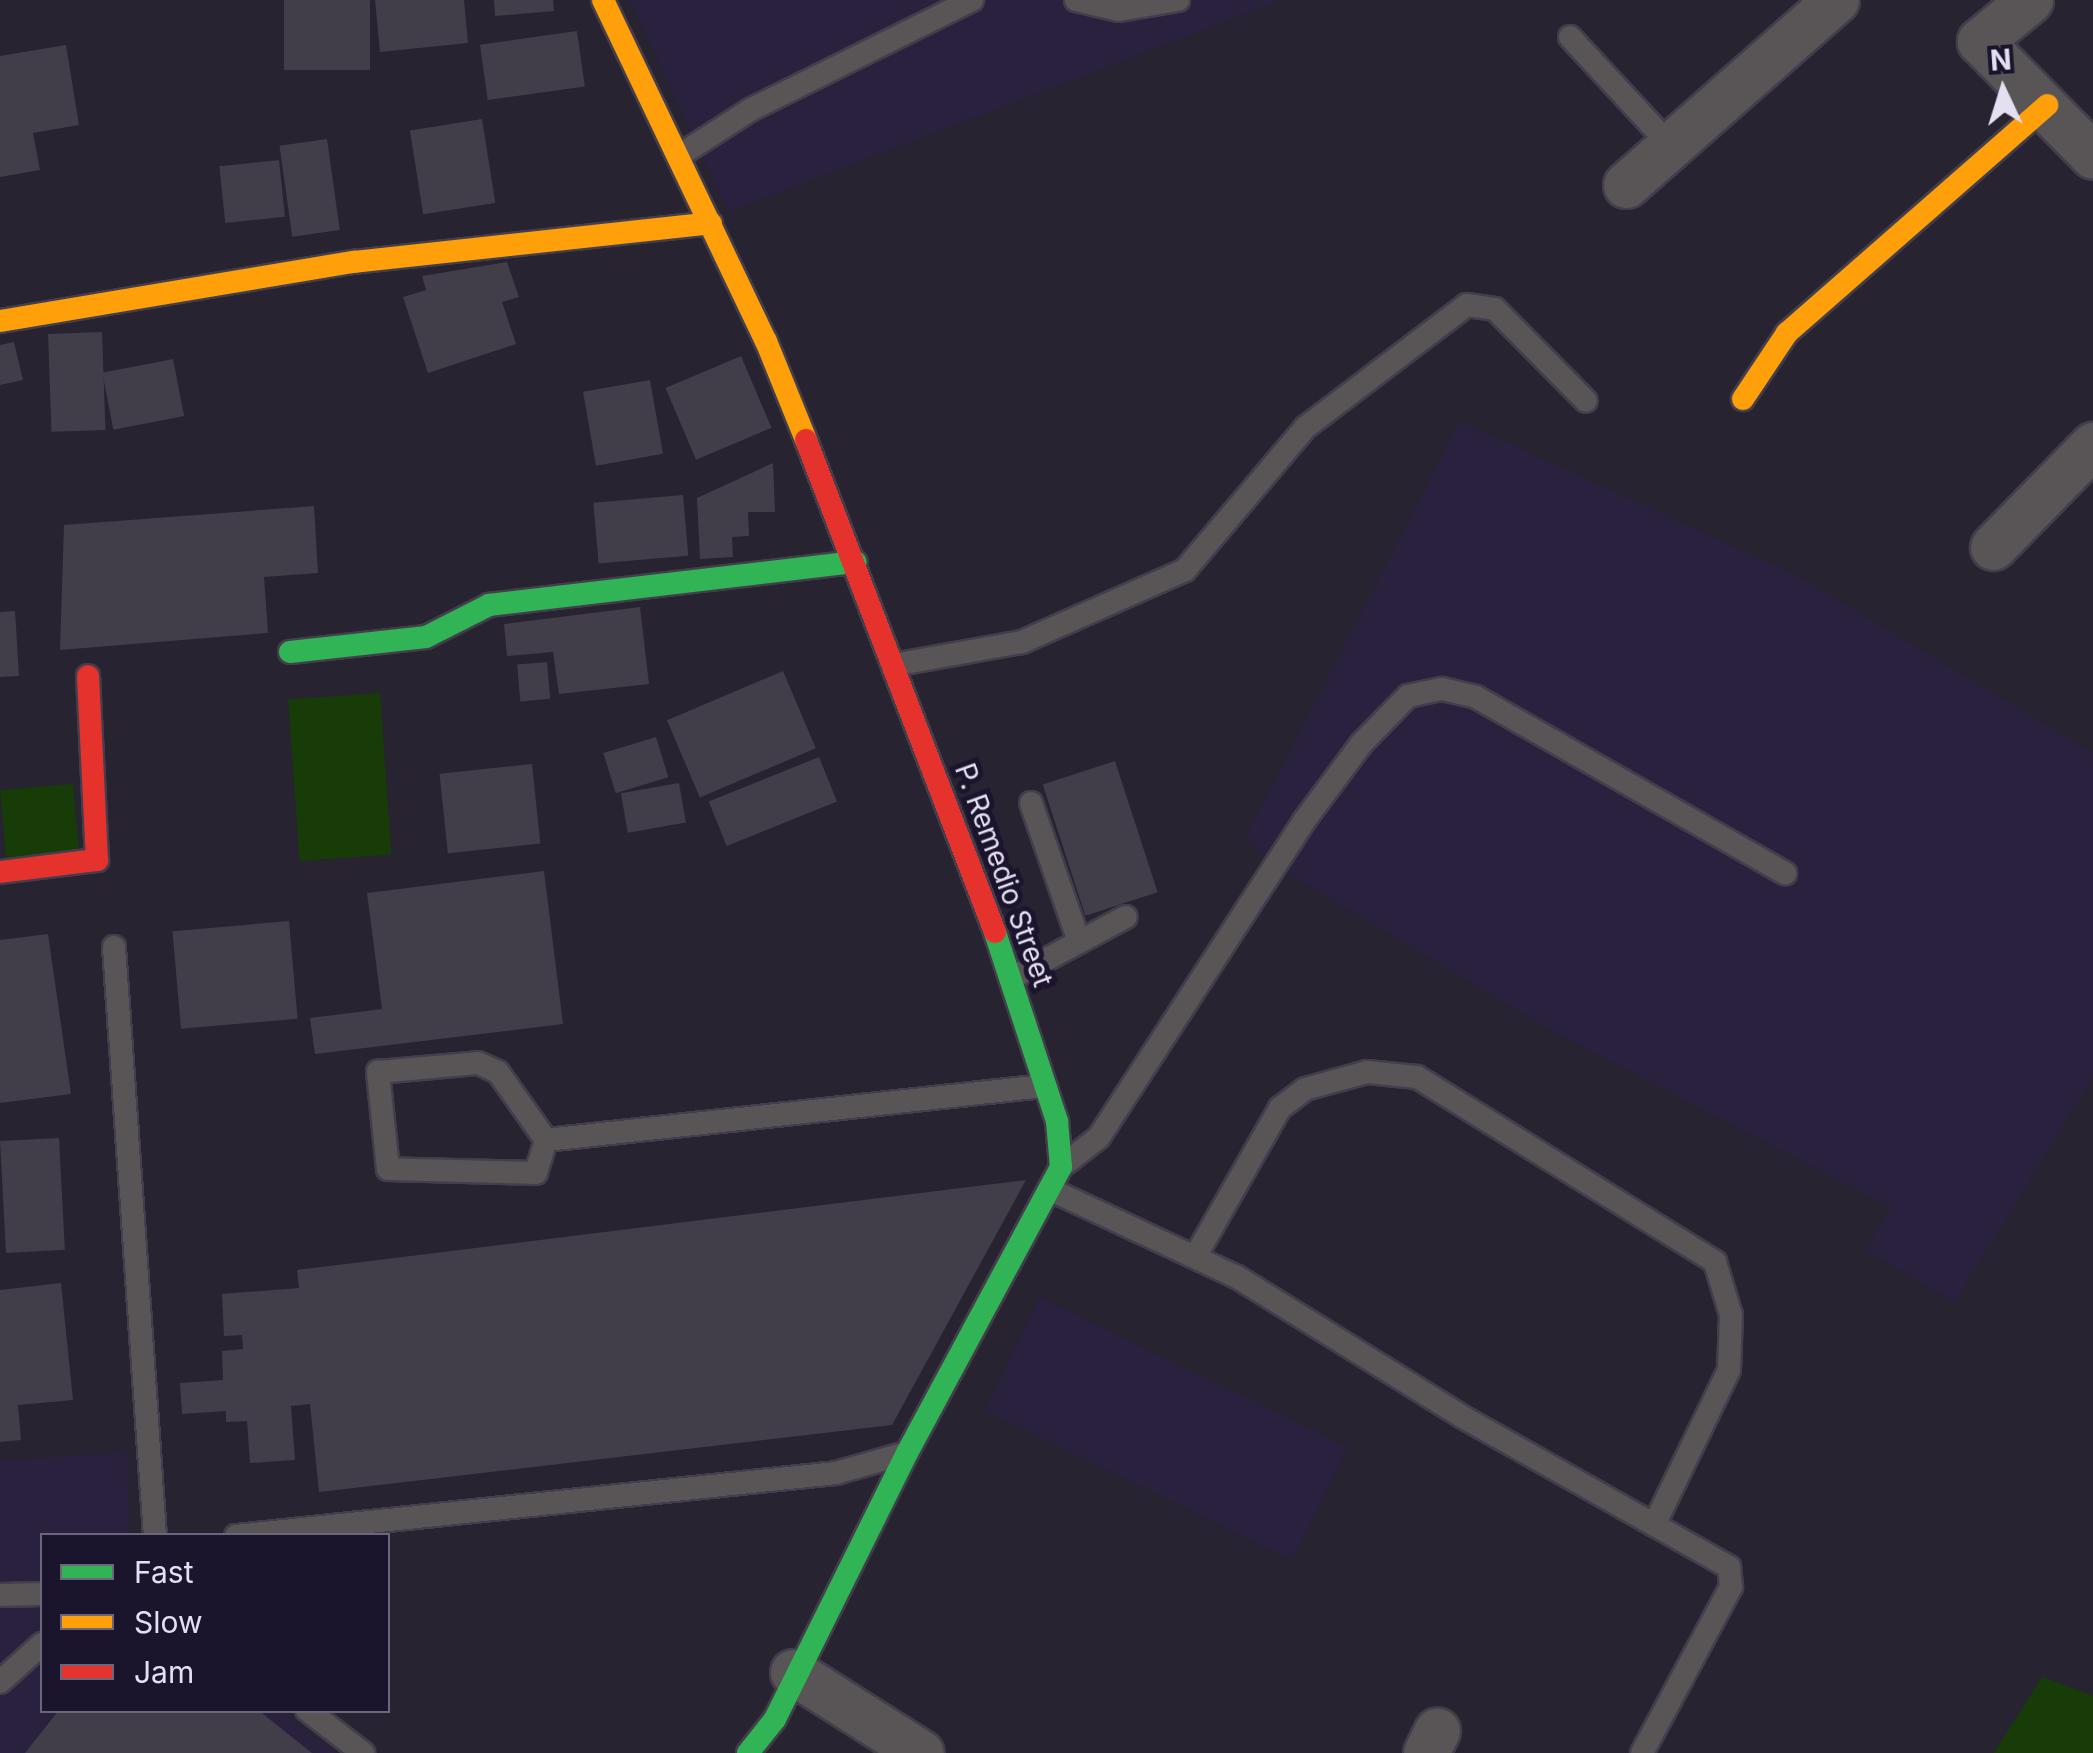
<!DOCTYPE html>
<html>
<head>
<meta charset="utf-8">
<style>
	body { margin:0 }
	#map { position:relative; width:2093px; height:1753px; overflow:hidden; background:#272331; font-family:Inter,sans-serif }
	div>[style] { position:absolute }
	.built>* { inset:0; background:#2a213f; transform-origin:0 0 }
	.green>* { inset:0; background:#183c07; transform-origin:0 0 }
	.building>* { inset:0; background:#413e4a; transform-origin:0 0 }
	.roads { filter:drop-shadow(2px 0 #423e4b) drop-shadow(-2px 0 #423e4b) drop-shadow(0 2px #423e4b) drop-shadow(0 -2px #423e4b) }
	.lane>* { height:22px; margin:-11px; padding:0 11px; transform-origin:11px; border-radius:11px; background:#595456 }
	.street>* { height:45px; margin:-22.5px; padding:0 22.5px; transform-origin:22.5px; border-radius:22.5px; background:#595456 }
	.fast>* { height:22px; margin:-11px; padding:0 11px; transform-origin:11px; border-radius:11px; background:#30b455 }
	.slow>* { height:22px; margin:-11px; padding:0 11px; transform-origin:11px; border-radius:11px; background:#ff9f0a }
	.jam>* { height:22px; margin:-11px; padding:0 11px; transform-origin:11px; border-radius:11px; background:#e5322d }
	span { translate:-50% -50%; white-space:nowrap; text-align:center; line-height:1.15; -webkit-text-stroke:10px #1b142d; paint-order:stroke }
	.street-label { font-size:28px; color:#e4e0f2 }
	.legend { position:absolute; left:40px; top:1533px; width:350px; height:180px; box-sizing:border-box; background:#1b142d; border:2px solid #6b667c; margin:0; padding:12px 18px; list-style:none; font-size:30px; color:#e4e0f2 }
	.legend li { display:flex; align-items:center; gap:20px; height:50px }
	.legend b { width:50px; border:2px solid #6b667c }
	.north { position:absolute; left:1953px; top:40px; width:100px; height:100px; -webkit-text-stroke:8px #1b142d; paint-order:stroke; rotate:356deg; font-size:28px; font-weight:700; line-height:40px; text-align:center; color:#e4e0f2 }
	.north::after { content:''; display:block; margin:auto; width:35px; height:45px; background:#e4e0f2; clip-path:polygon(50% 0,100% 100%,50% 72%,0 100%) }
</style>
</head>
<body>
<div id="map">
	<div class="built">
		<div style="clip-path:polygon(630px 0,1282px 0,728px 212px)"></div>
		<div style="clip-path:polygon(1460px 421px,1798px 576px,2093px 753px,2093px 1077px,1955px 1302px,1865px 1250px,1892px 1208px,1547px 1028px,1276px 866px,1245px 839px)"></div>
		<div style="left:1040px;top:1297px;width:342px;height:126px;rotate:26deg"></div>
		<div style="clip-path:polygon(127px 1452px,129px 1535px,42px 1536px,42px 1710px,280px 1711px,335px 1753px,0 1753px,0 1461px)"></div>
	</div>
	<div class="green">
		<div style="left:380px;top:693px;width:162px;height:92px;rotate:86deg"></div>
		<div style="left:73px;top:784px;width:76px;height:73px;rotate:85deg"></div>
		<div style="clip-path:polygon(2042px 1677px,2093px 1696px,2093px 1753px,1994px 1753px)"></div>
	</div>
	<div class="building">
		<div style="left:284px;top:0;width:86px;height:70px"></div>
		<div style="clip-path:polygon(375px 0,464px 0,468px 43px,380px 52px)"></div>
		<div style="clip-path:polygon(494px 0,553px 0,554px 11px,495px 16px)"></div>
		<div style="left:577px;top:31px;width:56px;height:98px;rotate:82deg"></div>
		<div style="clip-path:polygon(66px 45px,79px 125px,33px 133px,40px 170px,0 177px,0 56px)"></div>
		<div style="left:482px;top:119px;width:85px;height:73px;rotate:81deg"></div>
		<div style="left:327px;top:139px;width:92px;height:48px;rotate:82deg"></div>
		<div style="left:279px;top:160px;width:57px;height:60px;rotate:84deg"></div>
		<div style="clip-path:polygon(507px 262px,519px 297px,502px 302px,516px 344px,428px 373px,403px 297px,426px 290px,422px 276px)"></div>
		<div style="left:102px;top:332px;width:98px;height:54px;rotate:88deg"></div>
		<div style="clip-path:polygon(14px 342px,23px 380px,0 385px,0 345px)"></div>
		<div style="left:741px;top:356px;width:78px;height:82px;rotate:67deg"></div>
		<div style="left:173px;top:359px;width:58px;height:72px;rotate:79deg"></div>
		<div style="left:650px;top:380px;width:75px;height:68px;rotate:80deg"></div>
		<div style="clip-path:polygon(773px 463px,775px 512px,748px 512px,749px 536px,732px 537px,733px 557px,700px 559px,697px 498px)"></div>
		<div style="left:683px;top:495px;width:61px;height:90px;rotate:85deg"></div>
		<div style="clip-path:polygon(314px 506px,318px 573px,264px 577px,268px 633px,60px 650px,64px 525px)"></div>
		<div style="clip-path:polygon(640px 607px,649px 684px,559px 694px,553px 652px,507px 656px,504px 624px)"></div>
		<div style="clip-path:polygon(15px 611px,19px 676px,0 677px,0 612px)"></div>
		<div style="left:547px;top:662px;width:37px;height:30px;rotate:85deg"></div>
		<div style="left:783px;top:671px;width:84px;height:126px;rotate:67deg"></div>
		<div style="left:656px;top:737px;width:42px;height:55px;rotate:73deg"></div>
		<div style="left:819px;top:757px;width:48px;height:119px;rotate:68deg"></div>
		<div style="left:1115px;top:761px;width:138px;height:76px;rotate:72deg"></div>
		<div style="left:532px;top:764px;width:80px;height:93px;rotate:84deg"></div>
		<div style="left:679px;top:783px;width:40px;height:59px;rotate:80deg"></div>
		<div style="clip-path:polygon(544px 871px,563px 1024px,315px 1054px,310px 1018px,382px 1009px,367px 893px)"></div>
		<div style="left:289px;top:921px;width:98px;height:117px;rotate:85deg"></div>
		<div style="clip-path:polygon(48px 934px,71px 1094px,0 1103px,0 940px)"></div>
		<div style="left:59px;top:1138px;width:112px;height:59px;rotate:87deg"></div>
		<div style="clip-path:polygon(1026px 1180px,892px 1425px,319px 1492px,310px 1404px,291px 1406px,295px 1460px,250px 1463px,247px 1421px,226px 1422px,226px 1411px,182px 1414px,180px 1383px,223px 1380px,222px 1351px,243px 1349px,242px 1335px,224px 1336px,222px 1294px,299px 1288px,297px 1270px)"></div>
		<div style="clip-path:polygon(61px 1283px,73px 1400px,18px 1405px,21px 1440px,0 1442px,0 1290px)"></div>
		<div style="clip-path:polygon(59px 1710px,258px 1710px,312px 1753px,25px 1753px)"></div>
	</div>
	<div class="roads">
		<div class="lane">
			<div style="left:1076px;top:0;width:44px;rotate:13.1deg"></div>
			<div style="left:1119px;top:10px;width:60px;rotate:-9.6deg"></div>
			<div style="left:1570px;top:37px;width:146px;rotate:47.2deg"></div>
			<div style="left:680px;top:155px;width:83px;rotate:-32.7deg"></div>
			<div style="left:750px;top:110px;width:248px;rotate:-26.4deg"></div>
			<div style="left:894px;top:665px;width:130px;rotate:-10.2deg"></div>
			<div style="left:1022px;top:642px;width:178px;rotate:-23.8deg"></div>
			<div style="left:1185px;top:570px;width:187px;rotate:-49.8deg"></div>
			<div style="left:1306px;top:427px;width:202px;rotate:-37.2deg"></div>
			<div style="left:1467px;top:305px;width:28px;rotate:8deg"></div>
			<div style="left:1495px;top:309px;width:129px;rotate:45.3deg"></div>
			<div style="left:1031px;top:803px;width:147px;rotate:70.9deg"></div>
			<div style="left:114px;top:947px;width:590px;rotate:86.02deg"></div>
			<div style="left:1012px;top:978px;width:129px;rotate:-28.2deg"></div>
			<div style="left:478px;top:1063px;width:22px;rotate:24deg"></div>
			<div style="left:498px;top:1072px;width:83px;rotate:54.8deg"></div>
			<div style="left:546px;top:1140px;width:34px;rotate:107deg"></div>
			<div style="left:536px;top:1173px;width:148px;rotate:-178.5deg"></div>
			<div style="left:388px;top:1169px;width:98px;rotate:-95.9deg"></div>
			<div style="left:378px;top:1072px;width:100px;rotate:-5.1deg"></div>
			<div style="left:546px;top:1140px;width:501px;rotate:-6.19deg"></div>
			<div style="left:1066px;top:1163px;width:42px;rotate:-38.2deg"></div>
			<div style="left:1099px;top:1137px;width:377px;rotate:-57deg"></div>
			<div style="left:1304px;top:821px;width:97px;rotate:-53.4deg"></div>
			<div style="left:1362px;top:743px;width:66px;rotate:-45.6deg"></div>
			<div style="left:1408px;top:696px;width:35px;rotate:-12deg"></div>
			<div style="left:1442px;top:689px;width:35px;rotate:13deg"></div>
			<div style="left:1476px;top:697px;width:356px;rotate:29.7deg"></div>
			<div style="left:1049px;top:1189px;width:208px;rotate:25.1deg"></div>
			<div style="left:1237px;top:1277px;width:264px;rotate:31.8deg"></div>
			<div style="left:1461px;top:1416px;width:308px;rotate:29.4deg"></div>
			<div style="left:1729px;top:1567px;width:20px;rotate:84deg"></div>
			<div style="left:1731px;top:1587px;width:188px;rotate:118.2deg"></div>
			<div style="left:1195px;top:1257px;width:172px;rotate:-60.3deg"></div>
			<div style="left:1280px;top:1108px;width:31px;rotate:-37deg"></div>
			<div style="left:1305px;top:1089px;width:64px;rotate:-15.3deg"></div>
			<div style="left:1367px;top:1072px;width:50px;rotate:5.7deg"></div>
			<div style="left:1417px;top:1077px;width:351px;rotate:31.8deg"></div>
			<div style="left:1715px;top:1262px;width:55px;rotate:73.2deg"></div>
			<div style="left:1731px;top:1315px;width:55px;rotate:92.1deg"></div>
			<div style="left:1729px;top:1370px;width:172px;rotate:115.8deg"></div>
			<div style="left:236px;top:1536px;width:603px;rotate:-5.99deg"></div>
			<div style="left:836px;top:1473px;width:66px;rotate:-15.9deg"></div>
			<div style="left:0;top:1595px;width:42px;rotate:-1.4deg"></div>
			<div style="left:0;top:1682px;width:57px;rotate:-42.1deg"></div>
			<div style="left:307px;top:1710px;width:71px;rotate:37.5deg"></div>
		</div>
		<div class="street">
			<div style="left:2030px;top:0;width:65px;rotate:140.6deg"></div>
			<div style="left:1980px;top:41px;width:161px;rotate:45.5deg"></div>
			<div style="left:1626px;top:185px;width:280px;rotate:-41.4deg"></div>
			<div style="left:1993px;top:547px;width:143px;rotate:-45.6deg"></div>
			<div style="left:793px;top:1672px;width:151px;rotate:32.3deg"></div>
			<div style="left:1426px;top:1753px;width:25px;rotate:-64deg"></div>
		</div>
		<div class="fast">
			<div style="left:290px;top:652px;width:137px;rotate:-6.3deg"></div>
			<div style="left:426px;top:637px;width:71px;rotate:-26.9deg"></div>
			<div style="left:489px;top:605px;width:369px;rotate:-6.7deg"></div>
			<div style="left:748px;top:1753px;width:43px;rotate:-51.5deg"></div>
			<div style="left:775px;top:1719px;width:297px;rotate:-63.6deg"></div>
			<div style="left:907px;top:1453px;width:325px;rotate:-61.7deg"></div>
			<div style="left:1061px;top:1167px;width:46px;rotate:-95deg"></div>
			<div style="left:1057px;top:1121px;width:199px;rotate:-108.2deg"></div>
		</div>
		<div class="slow">
			<div style="left:603px;top:0;width:378px;rotate:64.5deg"></div>
			<div style="left:766px;top:341px;width:107px;rotate:68deg"></div>
			<div style="left:0;top:321px;width:359px;rotate:-9.5deg"></div>
			<div style="left:354px;top:262px;width:359px;rotate:-6.2deg"></div>
			<div style="left:1743px;top:399px;width:79px;rotate:-56.3deg"></div>
			<div style="left:1787px;top:333px;width:346px;rotate:-41.2deg"></div>
		</div>
		<div class="jam">
			<div style="left:806px;top:440px;width:527px;rotate:68.99deg"></div>
			<div style="left:0;top:872px;width:98px;rotate:-7.1deg"></div>
			<div style="left:97px;top:860px;width:184px;rotate:-92.8deg"></div>
		</div>
	</div>
	<div class="street-label">
		<span style="left:1004px;top:875px;rotate:70deg">P. Remedio Street</span>
	</div>
	<ul class="legend">
	<li><b style="height:12px;background:#30b455"></b>Fast</li>
	<li><b style="height:12px;background:#ff9f0a"></b>Slow</li>
	<li><b style="height:12px;background:#e5322d"></b>Jam</li>
	</ul>
	<div class="north">N</div>
</div>
</body>
</html>
